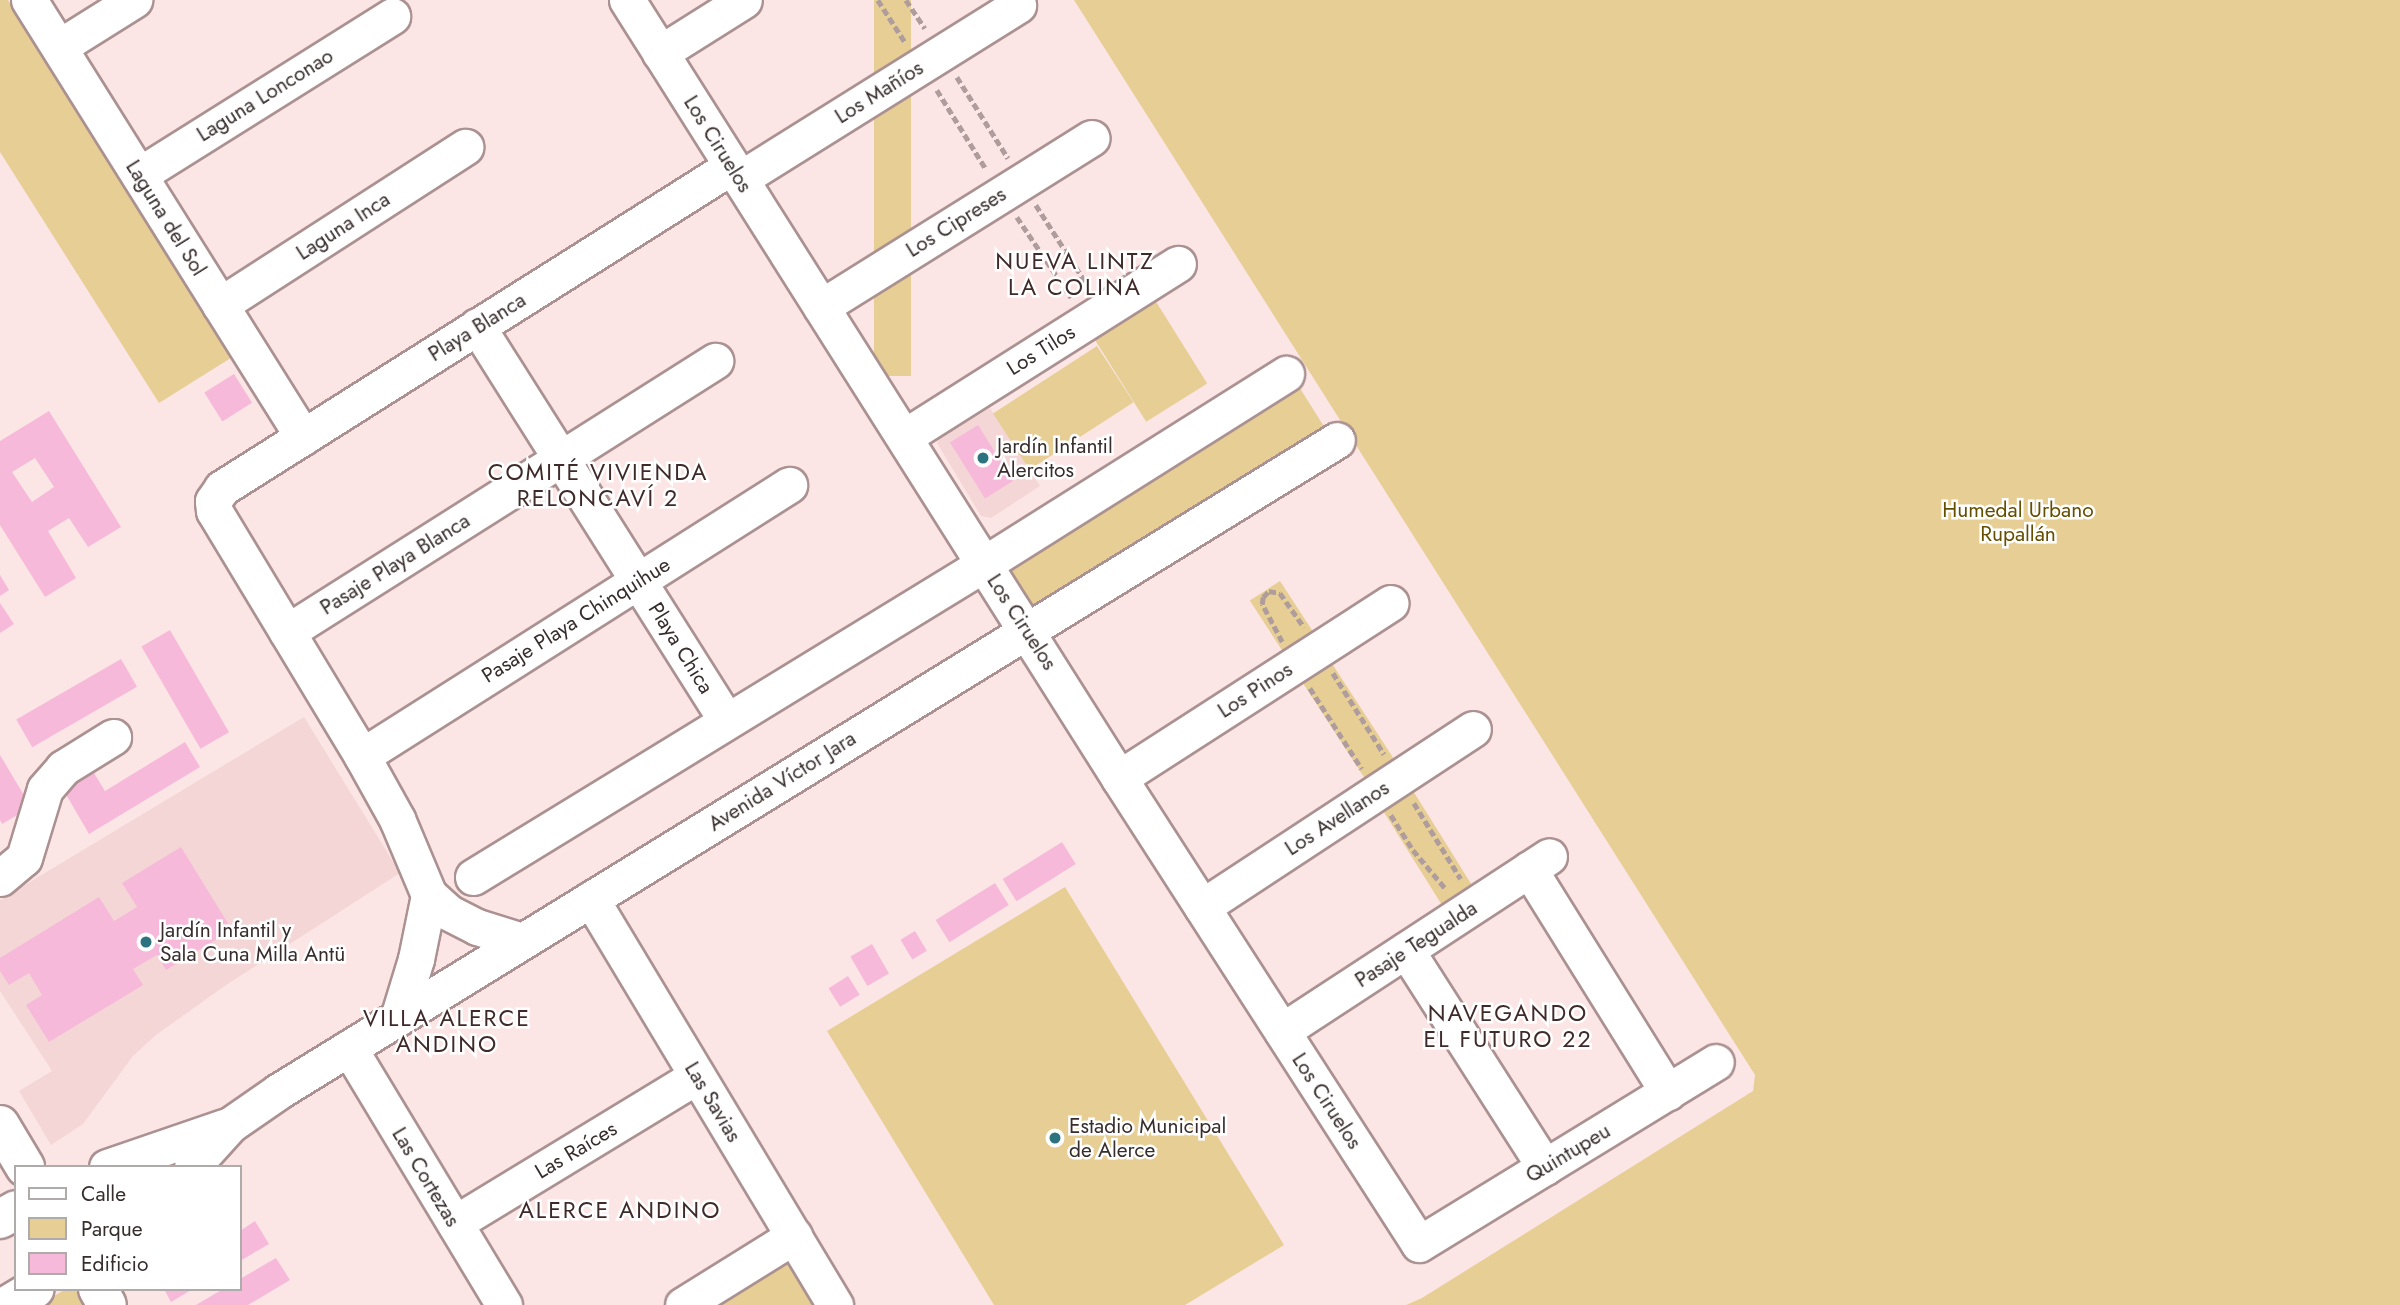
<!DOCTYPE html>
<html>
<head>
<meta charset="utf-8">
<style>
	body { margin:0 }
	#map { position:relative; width:2400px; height:1305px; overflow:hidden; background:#fce6e5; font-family:Jost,sans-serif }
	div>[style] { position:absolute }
	.built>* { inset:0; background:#f3d6d5 }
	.green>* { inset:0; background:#e6ce94; transform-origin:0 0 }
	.building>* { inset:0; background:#f7b9da; transform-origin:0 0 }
	.path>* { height:4.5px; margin-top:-2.25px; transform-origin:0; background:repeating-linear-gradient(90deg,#ae9d9c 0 7px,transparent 0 10.5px) }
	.roads { filter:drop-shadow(2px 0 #ab9191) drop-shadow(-2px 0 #ab9191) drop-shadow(0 2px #ab9191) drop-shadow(0 -2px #ab9191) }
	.minor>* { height:35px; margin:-17.5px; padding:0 17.5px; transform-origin:17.5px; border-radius:17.5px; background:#fff }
	.major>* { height:38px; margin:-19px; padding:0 19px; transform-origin:19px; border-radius:19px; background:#fff }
	.dots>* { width:19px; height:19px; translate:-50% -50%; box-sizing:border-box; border:4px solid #fff; border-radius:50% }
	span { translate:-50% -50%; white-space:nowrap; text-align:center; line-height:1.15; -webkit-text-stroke:5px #fff; paint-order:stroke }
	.street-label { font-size:21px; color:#372d2c }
	.poi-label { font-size:21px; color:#372d2c }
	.left { translate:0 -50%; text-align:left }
	.park-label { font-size:21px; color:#664e00 }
	.neighbourhood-label { font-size:23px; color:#3f2a2a; letter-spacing:2px }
	.legend { position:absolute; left:14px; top:1165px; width:228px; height:126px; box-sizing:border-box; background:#fff; border:2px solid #afabab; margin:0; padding:9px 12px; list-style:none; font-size:21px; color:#372d2c }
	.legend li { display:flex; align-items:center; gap:14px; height:35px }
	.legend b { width:35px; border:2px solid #afabab }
</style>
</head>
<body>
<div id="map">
	<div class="built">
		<div style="clip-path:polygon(990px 408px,1040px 486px,991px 518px,981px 516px,937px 443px,940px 438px)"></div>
		<div style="clip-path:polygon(304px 717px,400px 873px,226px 985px,156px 1035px,133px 1056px,83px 1124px,51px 1145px,19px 1091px,52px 1071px,0 991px,0 900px)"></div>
	</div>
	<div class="green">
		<div style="clip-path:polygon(0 0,8px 0,234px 356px,159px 403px,0 152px)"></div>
		<div style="left:874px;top:0;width:37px;height:376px"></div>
		<div style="clip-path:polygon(1074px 0,2400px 0,2400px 1305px,1406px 1305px,1422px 1298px,1753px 1091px,1755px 1075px)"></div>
		<div style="left:1150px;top:292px;width:108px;height:72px;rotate:58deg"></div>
		<div style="left:1097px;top:346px;width:67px;height:124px;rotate:57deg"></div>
		<div style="clip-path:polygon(1296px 382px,1325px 428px,1037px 605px,1029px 605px,1010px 574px,1010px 566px)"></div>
		<div style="left:1280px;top:581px;width:69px;height:36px;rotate:57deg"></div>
		<div style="left:1329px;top:659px;width:127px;height:35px;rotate:57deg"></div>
		<div style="left:1410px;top:786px;width:127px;height:36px;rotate:58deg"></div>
		<div style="clip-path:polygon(1065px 887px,1284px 1245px,1185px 1305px,994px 1305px,827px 1031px)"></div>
		<div style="clip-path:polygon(789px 1253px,825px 1305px,699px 1305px)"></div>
		<div style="clip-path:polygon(66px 1289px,82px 1289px,91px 1305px,39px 1305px)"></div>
	</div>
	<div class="building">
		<div style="left:234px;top:374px;width:34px;height:35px;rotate:58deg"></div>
		<div style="clip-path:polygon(evenodd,49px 411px,121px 527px,88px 547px,69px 518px,48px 531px,76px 578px,45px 597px,0 525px,0 441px,49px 411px,35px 458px,54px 487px,32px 502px,12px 472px,35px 458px)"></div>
		<div style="left:978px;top:425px;width:66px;height:33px;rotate:58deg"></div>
		<div style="clip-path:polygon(0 575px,9px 590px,0 596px)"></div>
		<div style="clip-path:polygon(0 603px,14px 624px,0 633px)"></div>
		<div style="left:170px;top:630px;width:118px;height:33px;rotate:60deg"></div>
		<div style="left:121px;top:659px;width:32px;height:121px;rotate:60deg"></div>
		<div style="clip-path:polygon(185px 742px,200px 767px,89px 834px,64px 791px,94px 773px,105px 791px)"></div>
		<div style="clip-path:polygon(0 755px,31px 807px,2px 824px,0 820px)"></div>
		<div style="left:1062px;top:842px;width:26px;height:70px;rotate:58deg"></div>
		<div style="clip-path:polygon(181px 847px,232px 930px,166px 970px,157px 955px,133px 969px,143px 985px,49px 1042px,26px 1005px,42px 995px,29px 973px,9px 985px,0 971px,0 958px,99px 897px,114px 921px,137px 907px,122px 883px)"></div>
		<div style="left:995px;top:883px;width:26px;height:70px;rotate:58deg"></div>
		<div style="left:915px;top:931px;width:23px;height:17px;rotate:59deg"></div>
		<div style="left:872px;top:944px;width:34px;height:25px;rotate:60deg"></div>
		<div style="left:848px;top:976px;width:22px;height:23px;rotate:58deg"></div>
		<div style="clip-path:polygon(255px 1221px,269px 1244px,240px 1261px,240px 1231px)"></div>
		<div style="clip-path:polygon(276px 1258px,290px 1280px,248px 1305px,196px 1305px,223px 1289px,240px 1289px,240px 1279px)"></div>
		<div style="clip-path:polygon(164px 1289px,193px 1289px,171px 1302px)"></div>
	</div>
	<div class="path">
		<div style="left:878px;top:0;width:50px;rotate:57.3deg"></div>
		<div style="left:906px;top:0;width:34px;rotate:56deg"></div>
		<div style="left:957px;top:77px;width:96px;rotate:57.8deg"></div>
		<div style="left:937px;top:90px;width:93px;rotate:58.2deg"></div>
		<div style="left:1036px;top:205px;width:96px;rotate:57.3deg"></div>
		<div style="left:1017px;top:217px;width:97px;rotate:56deg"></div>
		<div style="left:1282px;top:642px;width:43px;rotate:-117.8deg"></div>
		<div style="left:1262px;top:604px;width:7px;rotate:-82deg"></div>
		<div style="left:1263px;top:597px;width:8px;rotate:-45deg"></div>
		<div style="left:1269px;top:591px;width:11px;rotate:10deg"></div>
		<div style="left:1280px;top:593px;width:42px;rotate:54.8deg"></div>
		<div style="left:1333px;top:673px;width:96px;rotate:57.8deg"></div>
		<div style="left:1310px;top:688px;width:96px;rotate:57.3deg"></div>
		<div style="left:1414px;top:803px;width:89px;rotate:58.3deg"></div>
		<div style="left:1391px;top:815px;width:41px;rotate:57.8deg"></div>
		<div style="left:1413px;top:850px;width:51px;rotate:49.8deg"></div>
	</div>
	<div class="roads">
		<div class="minor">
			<div style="left:29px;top:0;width:516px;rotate:57.91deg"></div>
			<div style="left:627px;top:0;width:921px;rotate:57.69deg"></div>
			<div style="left:1119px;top:778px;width:554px;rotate:57.23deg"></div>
			<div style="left:1419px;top:1244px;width:348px;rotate:-31.5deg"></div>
			<div style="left:59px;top:47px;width:89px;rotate:-32.1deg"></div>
			<div style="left:660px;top:53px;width:99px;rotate:-32.2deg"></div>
			<div style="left:139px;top:175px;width:299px;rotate:-32.1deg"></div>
			<div style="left:740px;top:179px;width:328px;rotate:-32deg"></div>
			<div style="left:220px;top:305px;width:292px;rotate:-32.8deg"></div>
			<div style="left:821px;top:307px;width:319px;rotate:-32deg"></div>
			<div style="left:477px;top:326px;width:467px;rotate:57.7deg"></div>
			<div style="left:904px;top:437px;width:324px;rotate:-32.3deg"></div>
			<div style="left:287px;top:632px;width:507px;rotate:-32.34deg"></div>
			<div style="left:362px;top:756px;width:506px;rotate:-32.4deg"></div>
			<div style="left:1119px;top:778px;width:323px;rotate:-32.8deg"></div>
			<div style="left:1529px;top:869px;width:263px;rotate:58.1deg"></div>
			<div style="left:473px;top:877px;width:599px;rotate:-31.49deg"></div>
			<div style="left:984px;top:564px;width:357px;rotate:-32.2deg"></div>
			<div style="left:0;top:878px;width:31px;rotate:-40deg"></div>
			<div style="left:24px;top:858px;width:72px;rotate:-73.1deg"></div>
			<div style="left:45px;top:789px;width:28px;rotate:-49deg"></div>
			<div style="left:63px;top:768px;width:59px;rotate:-31.8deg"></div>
			<div style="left:591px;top:899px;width:474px;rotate:59deg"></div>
			<div style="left:1202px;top:907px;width:324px;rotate:-33.3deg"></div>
			<div style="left:522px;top:941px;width:47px;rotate:-162.7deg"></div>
			<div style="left:477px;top:927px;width:33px;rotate:-153deg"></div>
			<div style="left:448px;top:912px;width:25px;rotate:-138deg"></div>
			<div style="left:429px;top:895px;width:82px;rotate:-112.8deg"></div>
			<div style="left:397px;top:819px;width:72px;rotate:-119.1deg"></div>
			<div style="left:362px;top:756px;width:286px;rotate:-121.1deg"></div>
			<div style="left:214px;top:511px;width:10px;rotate:-96deg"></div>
			<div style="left:213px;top:501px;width:16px;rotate:-55deg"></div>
			<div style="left:222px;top:488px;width:603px;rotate:-32.27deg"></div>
			<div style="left:1406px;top:950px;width:258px;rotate:57.4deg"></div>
			<div style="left:398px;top:1018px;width:62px;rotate:-73deg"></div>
			<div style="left:416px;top:959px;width:65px;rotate:-78.5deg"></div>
			<div style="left:1282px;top:1031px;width:319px;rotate:-33.2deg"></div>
			<div style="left:349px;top:1048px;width:300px;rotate:58.9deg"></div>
			<div style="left:107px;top:1167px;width:124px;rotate:-18.9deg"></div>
			<div style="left:192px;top:1167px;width:57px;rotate:-47.9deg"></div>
			<div style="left:230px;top:1125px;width:60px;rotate:-34.8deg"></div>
			<div style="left:279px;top:1091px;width:1242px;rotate:-31.6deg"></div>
			<div style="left:455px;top:1223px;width:283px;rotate:-31.3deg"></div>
			<div style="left:683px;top:1305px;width:131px;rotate:-31.9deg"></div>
		</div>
		<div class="major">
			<div style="left:0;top:1125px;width:49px;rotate:59.2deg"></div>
			<div style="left:0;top:1219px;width:18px;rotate:-29deg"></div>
			<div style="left:98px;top:1289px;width:18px;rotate:61deg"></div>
			<div style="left:8px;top:1305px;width:31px;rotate:-31deg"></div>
		</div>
	</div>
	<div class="dots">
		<div style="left:983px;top:458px;background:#2c737f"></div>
		<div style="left:146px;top:942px;background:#2c737f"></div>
		<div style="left:1055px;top:1138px;background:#2c737f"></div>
	</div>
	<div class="street-label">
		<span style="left:879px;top:92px;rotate:-32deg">Los Mañíos</span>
		<span style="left:265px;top:95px;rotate:-32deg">Laguna Lonconao</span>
		<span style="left:718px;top:144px;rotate:58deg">Los Ciruelos</span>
		<span style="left:166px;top:218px;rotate:58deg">Laguna del Sol</span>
		<span style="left:956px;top:222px;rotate:-32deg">Los Cipreses</span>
		<span style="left:343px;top:226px;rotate:-33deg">Laguna Inca</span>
		<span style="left:477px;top:327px;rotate:-32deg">Playa Blanca</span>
		<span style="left:1041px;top:350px;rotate:-32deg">Los Tilos</span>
		<span style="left:395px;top:564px;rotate:-32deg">Pasaje Playa Blanca</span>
		<span style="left:576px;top:620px;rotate:-32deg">Pasaje Playa Chinquihue</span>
		<span style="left:1022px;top:622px;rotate:57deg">Los Ciruelos</span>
		<span style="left:681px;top:648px;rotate:58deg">Playa Chica</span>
		<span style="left:1255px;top:690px;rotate:-33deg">Los Pinos</span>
		<span style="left:782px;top:781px;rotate:-32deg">Avenida Víctor Jara</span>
		<span style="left:1337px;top:818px;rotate:-33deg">Los Avellanos</span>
		<span style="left:1416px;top:944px;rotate:-33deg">Pasaje Tegualda</span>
		<span style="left:1327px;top:1101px;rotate:57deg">Los Ciruelos</span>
		<span style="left:713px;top:1102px;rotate:59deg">Las Savias</span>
		<span style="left:576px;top:1150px;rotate:-31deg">Las Raíces</span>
		<span style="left:1568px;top:1153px;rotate:-31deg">Quintupeu</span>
		<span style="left:426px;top:1177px;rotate:59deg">Las Cortezas</span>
	</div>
	<div class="poi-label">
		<span class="left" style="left:997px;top:458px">Jardín Infantil<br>Alercitos</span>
		<span class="left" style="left:160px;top:942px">Jardín Infantil y<br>Sala Cuna Milla Antü</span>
		<span class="left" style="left:1069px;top:1138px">Estadio Municipal<br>de Alerce</span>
	</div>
	<div class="park-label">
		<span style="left:2018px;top:522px">Humedal Urbano<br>Rupallán</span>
	</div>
	<div class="neighbourhood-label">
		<span style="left:1075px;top:274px">NUEVA LINTZ<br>LA COLINA</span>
		<span style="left:598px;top:485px">COMITÉ VIVIENDA<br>RELONCAVÍ 2</span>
		<span style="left:1508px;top:1026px">NAVEGANDO<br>EL FUTURO 22</span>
		<span style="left:447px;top:1031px">VILLA ALERCE<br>ANDINO</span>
		<span style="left:620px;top:1210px">ALERCE ANDINO</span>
	</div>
	<ul class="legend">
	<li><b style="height:9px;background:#fff"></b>Calle</li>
	<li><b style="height:19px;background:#e6ce94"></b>Parque</li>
	<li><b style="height:19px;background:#f7b9da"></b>Edificio</li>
	</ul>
</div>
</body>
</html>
